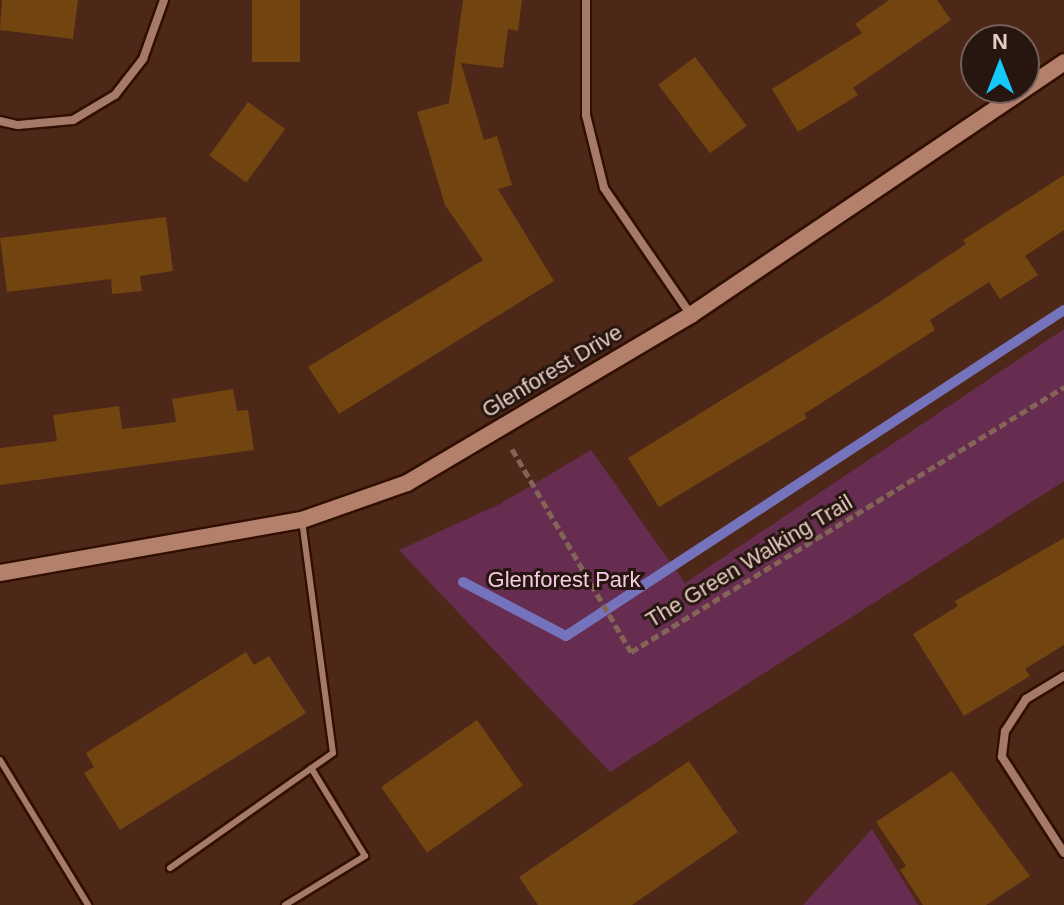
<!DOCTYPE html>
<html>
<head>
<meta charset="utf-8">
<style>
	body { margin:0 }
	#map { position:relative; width:1064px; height:905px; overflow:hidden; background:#4d2818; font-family:Helvetica,sans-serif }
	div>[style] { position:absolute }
	.green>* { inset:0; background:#672d51 }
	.stream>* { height:10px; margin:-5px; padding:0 5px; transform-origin:5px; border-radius:5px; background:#7573bc }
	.building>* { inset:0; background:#714410; transform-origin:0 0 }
	.path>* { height:5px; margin-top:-2.5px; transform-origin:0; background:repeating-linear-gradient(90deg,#846456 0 8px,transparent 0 12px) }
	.roads { filter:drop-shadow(2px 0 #310f02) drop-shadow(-2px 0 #310f02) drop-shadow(0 2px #310f02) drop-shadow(0 -2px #310f02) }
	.lane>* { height:6px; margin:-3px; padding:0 3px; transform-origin:3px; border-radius:3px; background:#a67a68 }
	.street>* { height:8px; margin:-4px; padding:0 4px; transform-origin:4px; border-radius:4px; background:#a67a68 }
	.secondary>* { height:16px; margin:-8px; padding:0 8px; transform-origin:8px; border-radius:8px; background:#b3816b }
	span { translate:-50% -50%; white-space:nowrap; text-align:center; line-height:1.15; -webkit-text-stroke:6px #27160f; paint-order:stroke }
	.street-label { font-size:22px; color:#e5cdc3 }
	.park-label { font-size:22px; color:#f5cae2 }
	.north { position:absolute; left:960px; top:24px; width:80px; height:80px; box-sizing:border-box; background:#27160f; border:2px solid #735f57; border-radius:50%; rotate:0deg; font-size:22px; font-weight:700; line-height:32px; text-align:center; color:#e5cdc3 }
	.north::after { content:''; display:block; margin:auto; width:28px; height:36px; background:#13cafb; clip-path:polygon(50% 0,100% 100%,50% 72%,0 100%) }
</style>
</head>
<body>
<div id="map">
	<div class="green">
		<div style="clip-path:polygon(1064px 329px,1064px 481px,610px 772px,399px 550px,500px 504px,591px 450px,685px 583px)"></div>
		<div style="clip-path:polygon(872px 829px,918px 905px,803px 905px)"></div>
	</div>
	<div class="stream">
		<div style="left:463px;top:582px;width:116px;rotate:27.7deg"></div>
		<div style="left:566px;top:636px;width:595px;rotate:-33.21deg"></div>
	</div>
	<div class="building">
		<div style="clip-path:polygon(2px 0,78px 0,73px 39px,0 30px)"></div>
		<div style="left:252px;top:0;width:48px;height:62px"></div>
		<div style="clip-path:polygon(463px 0,522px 0,518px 31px,508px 29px,503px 68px,461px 63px,484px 140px,497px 136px,512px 185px,498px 189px,554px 281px,339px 414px,308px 367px,483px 260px,445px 205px,417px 112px,449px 103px)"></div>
		<div style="clip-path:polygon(889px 0,937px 0,951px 20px,853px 88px,858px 95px,798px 132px,772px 89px,862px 33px,855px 24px)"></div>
		<div style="left:695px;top:57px;width:86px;height:46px;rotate:53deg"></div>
		<div style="left:248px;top:102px;width:46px;height:66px;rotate:36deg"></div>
		<div style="clip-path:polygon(1064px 175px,1064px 230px,1025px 256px,1038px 275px,1000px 299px,989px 282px,930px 320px,935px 330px,804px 414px,807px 418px,659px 507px,628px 458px,875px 305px,966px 244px,963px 240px)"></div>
		<div style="clip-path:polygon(166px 217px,173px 271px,140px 276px,142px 291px,112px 294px,111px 279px,7px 292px,0 238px)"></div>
		<div style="clip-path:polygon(233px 389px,237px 411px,248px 410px,254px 450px,0 485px,0 448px,57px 441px,53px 415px,119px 406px,122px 429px,176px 422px,172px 399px)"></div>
		<div style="clip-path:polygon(1064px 538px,1064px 645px,1025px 669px,1030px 676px,964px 716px,913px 634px,958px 606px,955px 601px)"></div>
		<div style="clip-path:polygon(246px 652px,254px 665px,269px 656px,306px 713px,120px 830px,84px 773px,94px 767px,86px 753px)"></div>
		<div style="left:477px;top:720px;width:80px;height:117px;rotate:55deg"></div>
		<div style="clip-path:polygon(689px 761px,738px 832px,632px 905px,538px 905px,519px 877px)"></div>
		<div style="clip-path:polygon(952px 771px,1030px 876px,986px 905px,923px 905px,900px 870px,906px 866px,876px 822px)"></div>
	</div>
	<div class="path">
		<div style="left:512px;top:449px;width:235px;rotate:59.6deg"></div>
		<div style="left:631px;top:652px;width:508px;rotate:-31.47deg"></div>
	</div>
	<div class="roads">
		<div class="lane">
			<div style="left:0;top:760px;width:170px;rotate:58.7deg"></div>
			<div style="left:170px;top:868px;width:199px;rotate:-35.2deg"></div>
			<div style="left:333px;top:753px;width:235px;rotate:-97.6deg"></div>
			<div style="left:285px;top:905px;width:94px;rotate:-31.5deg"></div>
			<div style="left:365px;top:856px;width:103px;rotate:-121.5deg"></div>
		</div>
		<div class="street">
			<div style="left:586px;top:0;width:115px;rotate:90deg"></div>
			<div style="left:586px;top:115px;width:75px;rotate:76.1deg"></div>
			<div style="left:604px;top:188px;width:154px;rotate:55.6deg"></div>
			<div style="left:0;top:121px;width:18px;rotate:13deg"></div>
			<div style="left:18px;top:125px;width:55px;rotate:-5.2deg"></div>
			<div style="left:73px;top:120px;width:49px;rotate:-30.8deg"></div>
			<div style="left:115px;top:95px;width:46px;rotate:-52.1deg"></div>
			<div style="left:143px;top:59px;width:63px;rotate:-70.4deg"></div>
			<div style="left:1064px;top:676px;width:44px;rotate:148.8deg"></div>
			<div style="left:1026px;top:699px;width:38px;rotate:123deg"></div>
			<div style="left:1005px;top:731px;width:26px;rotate:97deg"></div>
			<div style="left:1002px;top:757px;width:114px;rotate:57.1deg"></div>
		</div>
		<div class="secondary">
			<div style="left:0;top:573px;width:307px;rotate:-10deg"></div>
			<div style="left:302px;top:520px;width:111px;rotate:-19.4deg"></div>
			<div style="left:407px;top:483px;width:330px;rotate:-30.6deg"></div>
			<div style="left:691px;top:315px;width:451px;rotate:-34.1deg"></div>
		</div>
	</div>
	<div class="street-label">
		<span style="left:552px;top:371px;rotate:-31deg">Glenforest Drive</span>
		<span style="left:749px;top:561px;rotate:-31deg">The Green Walking Trail</span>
	</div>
	<div class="park-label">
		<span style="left:564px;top:580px">Glenforest Park</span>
	</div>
	<div class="north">N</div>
</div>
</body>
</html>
